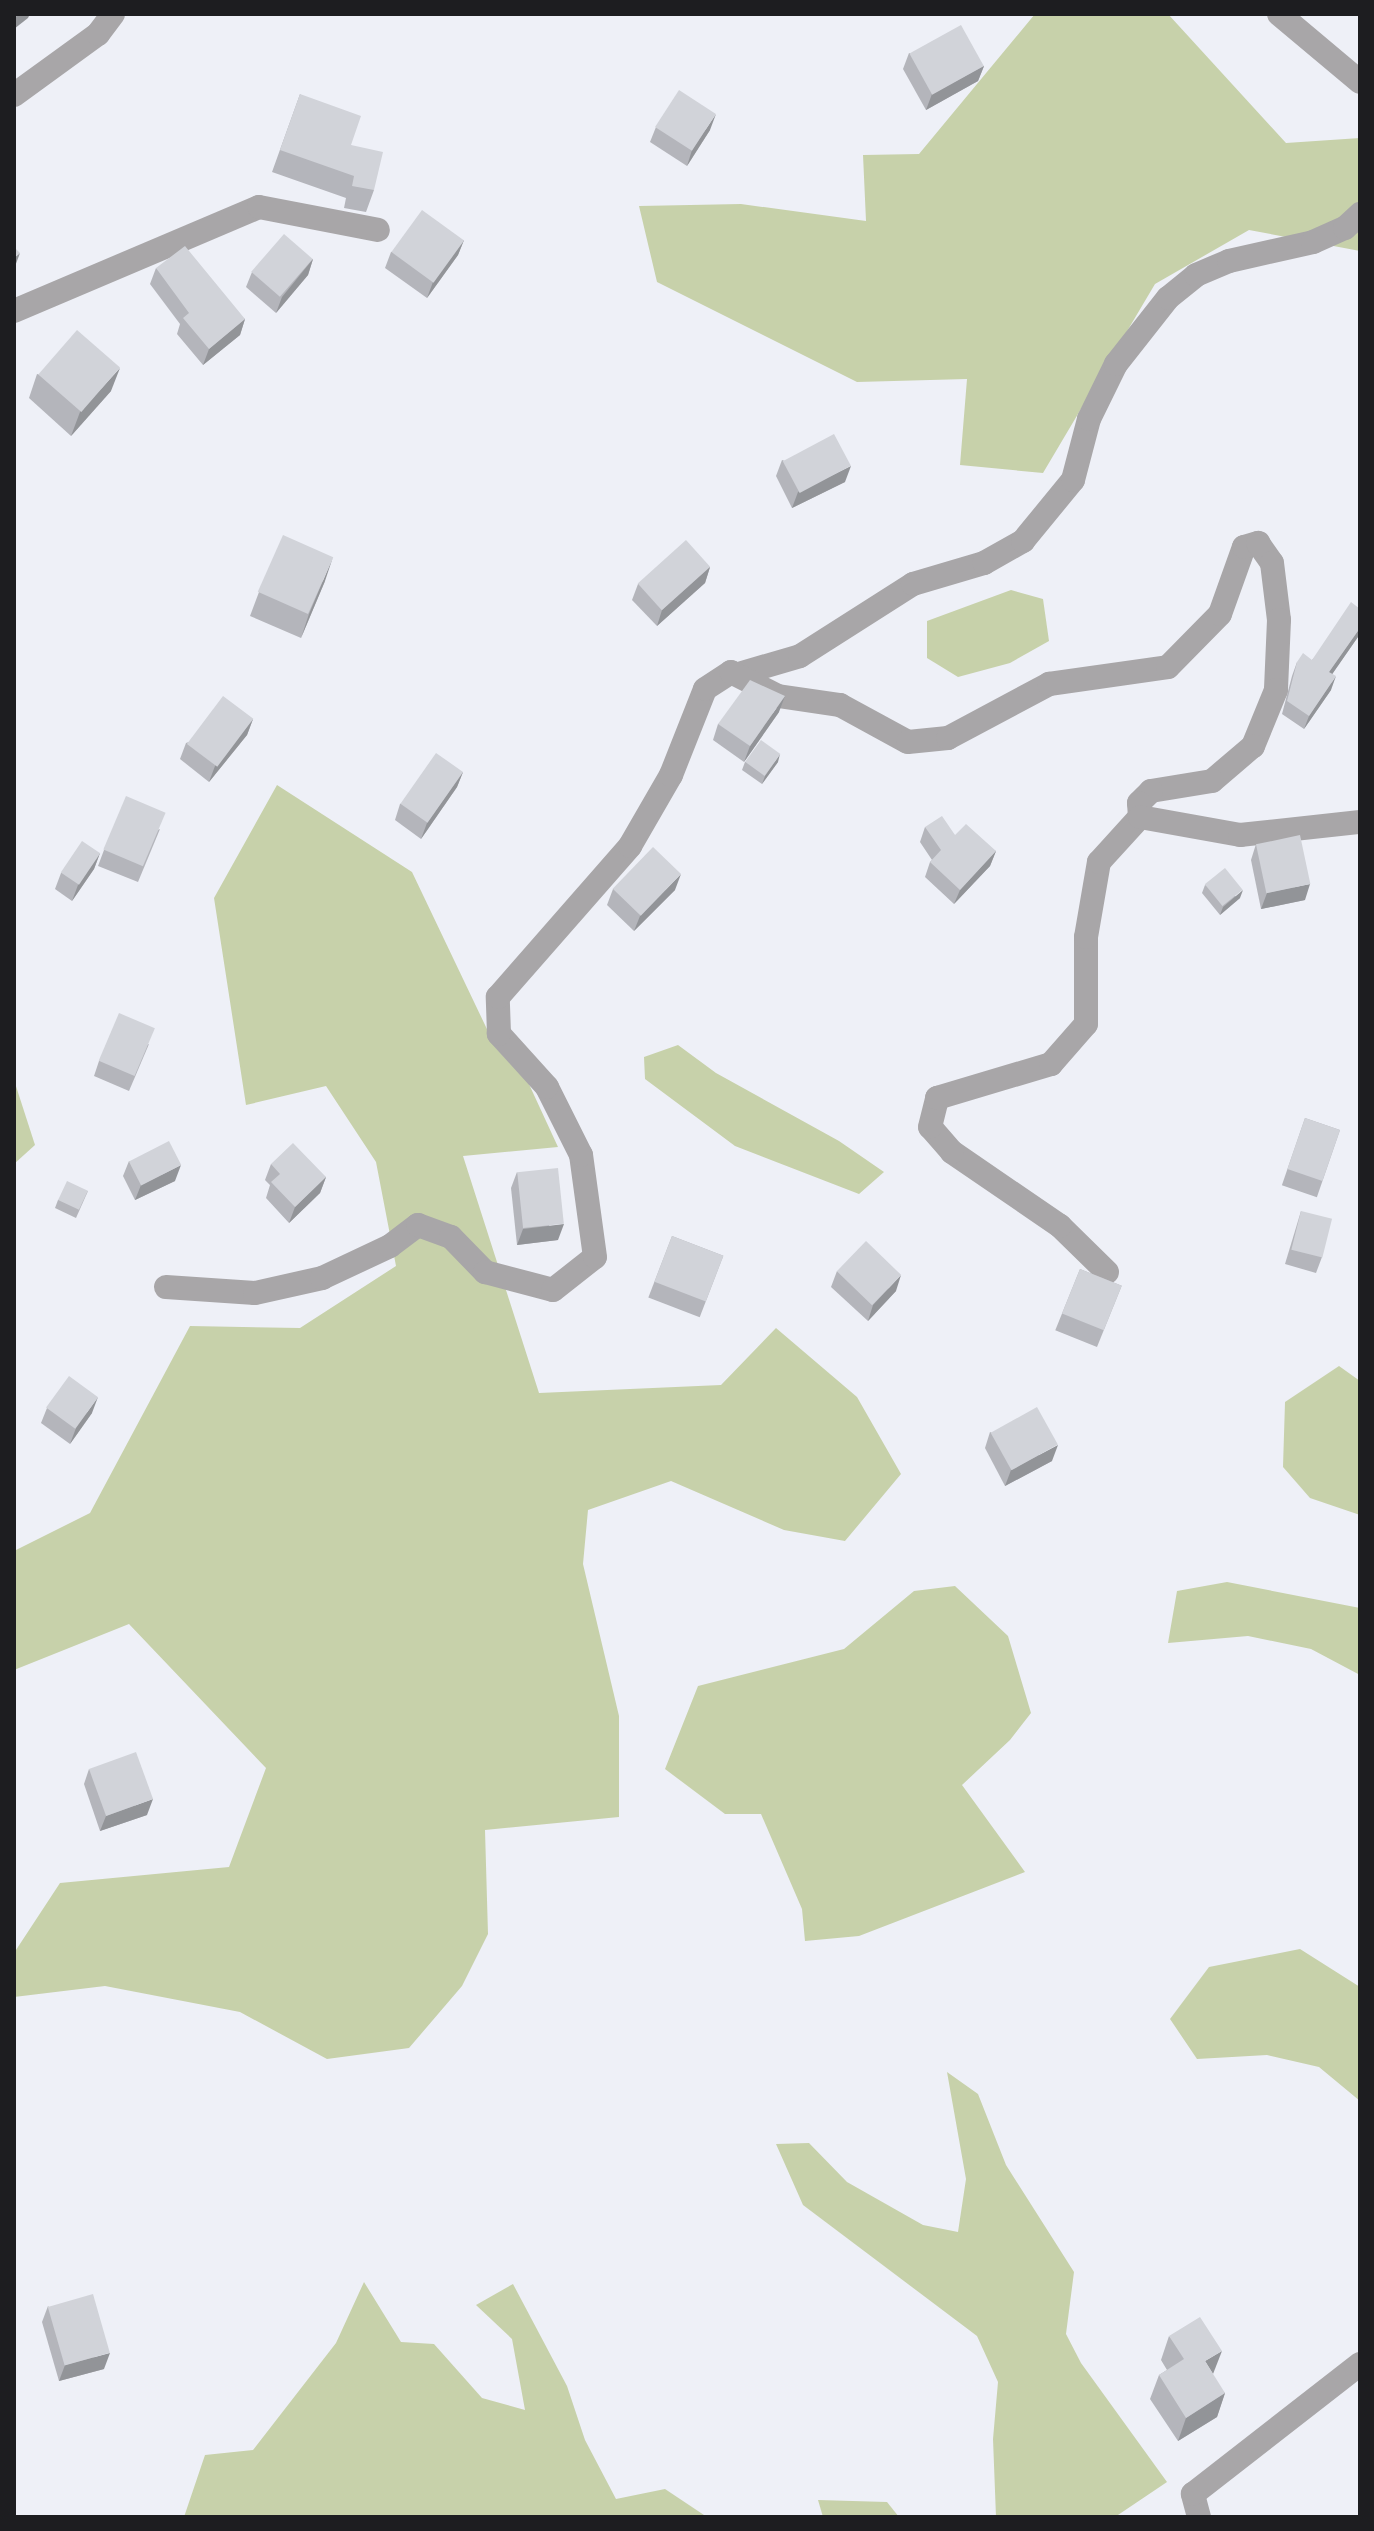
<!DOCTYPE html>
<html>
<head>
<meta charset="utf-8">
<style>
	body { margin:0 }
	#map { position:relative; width:1374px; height:2531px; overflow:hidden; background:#eef0f7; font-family:Figtree,sans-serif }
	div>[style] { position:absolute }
	.green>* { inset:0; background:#c7d1aa }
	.street>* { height:24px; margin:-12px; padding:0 12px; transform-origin:12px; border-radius:12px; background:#a8a6a8 }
	.wall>* { inset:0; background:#b4b5bb; transform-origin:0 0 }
	.shaded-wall>* { inset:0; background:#929498 }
	.building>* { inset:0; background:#d1d3d9; transform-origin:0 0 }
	span { translate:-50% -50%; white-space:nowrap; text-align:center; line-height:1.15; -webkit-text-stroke:7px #fefefe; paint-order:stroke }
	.frame { position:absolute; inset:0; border:16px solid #1d1d20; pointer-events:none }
</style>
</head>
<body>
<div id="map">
	<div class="green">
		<div style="clip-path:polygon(1035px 14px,1168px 14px,1286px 143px,1360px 138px,1360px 251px,1249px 230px,1155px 284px,1043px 473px,960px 465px,967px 379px,857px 382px,657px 282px,639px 206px,741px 204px,866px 221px,863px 155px,919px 154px)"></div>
		<div style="clip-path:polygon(1011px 590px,1043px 599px,1049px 641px,1010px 663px,958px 677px,927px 658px,927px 621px)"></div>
		<div style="clip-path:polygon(277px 785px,412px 872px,496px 1048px,528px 1082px,558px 1147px,463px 1156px,539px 1393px,721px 1385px,776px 1328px,857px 1397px,901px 1474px,845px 1541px,784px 1530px,671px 1481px,588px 1510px,583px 1564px,619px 1716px,619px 1817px,485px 1830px,488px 1934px,462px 1986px,409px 2048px,327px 2059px,240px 2012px,105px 1986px,14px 1997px,14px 1953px,60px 1883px,229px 1867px,266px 1768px,129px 1624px,14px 1670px,14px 1551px,90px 1513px,190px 1326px,300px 1328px,396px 1266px,376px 1162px,326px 1086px,246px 1105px,214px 898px)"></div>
		<div style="clip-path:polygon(678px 1045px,716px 1073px,839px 1141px,884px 1172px,859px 1194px,735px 1146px,645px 1079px,644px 1057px)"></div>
		<div style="clip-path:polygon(14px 1080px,35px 1145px,14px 1164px)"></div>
		<div style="clip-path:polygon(1339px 1366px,1360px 1381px,1360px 1515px,1310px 1498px,1283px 1467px,1285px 1402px)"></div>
		<div style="clip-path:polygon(1227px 1582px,1360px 1608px,1360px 1675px,1311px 1649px,1248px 1636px,1168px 1643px,1177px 1591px)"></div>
		<div style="clip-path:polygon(955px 1586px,1008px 1636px,1031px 1713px,1010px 1740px,962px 1785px,1025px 1872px,859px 1936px,805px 1941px,802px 1909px,761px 1814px,725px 1814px,665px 1769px,698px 1686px,844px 1649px,914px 1591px)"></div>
		<div style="clip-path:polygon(1300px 1949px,1360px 1987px,1360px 2101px,1319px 2067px,1267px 2055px,1197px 2059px,1170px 2019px,1209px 1967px)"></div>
		<div style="clip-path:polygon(947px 2072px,978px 2094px,1006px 2165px,1074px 2272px,1066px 2334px,1081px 2363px,1167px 2482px,1115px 2517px,996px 2517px,993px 2439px,998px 2382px,977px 2336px,803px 2205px,776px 2144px,809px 2143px,847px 2182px,923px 2225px,958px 2232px,966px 2179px)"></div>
		<div style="clip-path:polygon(364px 2282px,401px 2342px,434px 2344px,482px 2398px,525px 2410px,512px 2339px,476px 2305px,513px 2284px,567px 2386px,585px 2440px,616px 2499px,665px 2489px,707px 2517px,184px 2517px,205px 2455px,253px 2450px,336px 2343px)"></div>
		<div style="clip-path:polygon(818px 2500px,887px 2502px,899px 2517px,823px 2517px)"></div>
	</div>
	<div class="street">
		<div style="left:1279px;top:14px;width:106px;rotate:40deg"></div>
		<div style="left:14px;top:95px;width:104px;rotate:-36deg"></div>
		<div style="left:98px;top:34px;width:25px;rotate:-53deg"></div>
		<div style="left:14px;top:311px;width:266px;rotate:-23deg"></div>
		<div style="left:259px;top:207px;width:121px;rotate:10.9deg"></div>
		<div style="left:742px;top:673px;width:60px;rotate:-16.3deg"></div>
		<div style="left:800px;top:656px;width:134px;rotate:-32.5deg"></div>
		<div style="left:913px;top:584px;width:74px;rotate:-16.5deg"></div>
		<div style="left:984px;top:563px;width:45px;rotate:-29.4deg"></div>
		<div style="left:1023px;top:541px;width:79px;rotate:-50.7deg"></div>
		<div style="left:1073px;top:480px;width:63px;rotate:-75.3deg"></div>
		<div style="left:1089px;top:419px;width:61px;rotate:-63.9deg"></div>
		<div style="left:1116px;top:364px;width:84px;rotate:-51.8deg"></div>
		<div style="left:1168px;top:298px;width:36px;rotate:-39deg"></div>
		<div style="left:1196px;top:275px;width:36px;rotate:-23deg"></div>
		<div style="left:1229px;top:261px;width:86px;rotate:-12.7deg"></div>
		<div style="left:1313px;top:242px;width:35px;rotate:-24deg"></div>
		<div style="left:1345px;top:228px;width:21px;rotate:-43deg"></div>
		<div style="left:1107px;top:1272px;width:66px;rotate:-135.6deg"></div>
		<div style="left:1060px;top:1226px;width:131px;rotate:-145.6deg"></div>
		<div style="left:952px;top:1152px;width:33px;rotate:-131deg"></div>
		<div style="left:930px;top:1127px;width:30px;rotate:-76deg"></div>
		<div style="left:937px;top:1098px;width:119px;rotate:-16.6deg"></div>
		<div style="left:1051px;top:1064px;width:53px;rotate:-48.8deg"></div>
		<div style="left:1086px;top:1024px;width:87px;rotate:-90deg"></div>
		<div style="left:1086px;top:937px;width:76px;rotate:-80.2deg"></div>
		<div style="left:1099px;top:862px;width:61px;rotate:-47.7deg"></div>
		<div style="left:166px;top:1287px;width:89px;rotate:3.9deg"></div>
		<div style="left:255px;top:1293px;width:69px;rotate:-12.6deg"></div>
		<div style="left:322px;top:1278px;width:75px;rotate:-25.2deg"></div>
		<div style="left:390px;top:1246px;width:35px;rotate:-37deg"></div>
		<div style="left:418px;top:1225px;width:35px;rotate:20deg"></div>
		<div style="left:451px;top:1237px;width:49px;rotate:45.8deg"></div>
		<div style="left:485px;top:1272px;width:70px;rotate:14.8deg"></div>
		<div style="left:553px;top:1290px;width:53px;rotate:-38.2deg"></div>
		<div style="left:595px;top:1257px;width:103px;rotate:-97.8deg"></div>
		<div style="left:581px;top:1155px;width:76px;rotate:-116.6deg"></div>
		<div style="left:547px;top:1087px;width:72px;rotate:-132.2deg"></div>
		<div style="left:499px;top:1034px;width:37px;rotate:-92deg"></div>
		<div style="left:498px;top:997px;width:201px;rotate:-48.8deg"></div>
		<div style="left:630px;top:846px;width:82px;rotate:-60deg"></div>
		<div style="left:671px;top:775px;width:92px;rotate:-68.4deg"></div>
		<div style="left:705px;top:689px;width:31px;rotate:-33deg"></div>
		<div style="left:731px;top:672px;width:53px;rotate:27.1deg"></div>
		<div style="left:778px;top:696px;width:63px;rotate:8.3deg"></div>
		<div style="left:840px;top:705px;width:77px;rotate:28.6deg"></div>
		<div style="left:908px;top:742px;width:40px;rotate:-5.7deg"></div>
		<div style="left:948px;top:738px;width:115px;rotate:-28.1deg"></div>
		<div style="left:1049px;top:684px;width:120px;rotate:-8.1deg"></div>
		<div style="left:1168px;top:667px;width:74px;rotate:-45.5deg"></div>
		<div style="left:1220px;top:614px;width:71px;rotate:-70.3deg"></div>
		<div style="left:1244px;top:547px;width:15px;rotate:-16deg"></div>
		<div style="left:1258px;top:543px;width:24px;rotate:55deg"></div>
		<div style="left:1272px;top:563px;width:57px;rotate:83deg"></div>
		<div style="left:1279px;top:620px;width:70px;rotate:92.5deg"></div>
		<div style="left:1276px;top:690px;width:61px;rotate:112.3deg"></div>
		<div style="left:1253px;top:746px;width:54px;rotate:139.5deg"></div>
		<div style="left:1212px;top:781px;width:62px;rotate:170.7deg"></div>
		<div style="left:1151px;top:791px;width:17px;rotate:135deg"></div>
		<div style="left:1139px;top:803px;width:14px;rotate:86deg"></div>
		<div style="left:1140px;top:817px;width:102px;rotate:10.2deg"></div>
		<div style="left:1240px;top:835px;width:121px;rotate:-6.2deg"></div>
		<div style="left:1199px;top:2517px;width:24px;rotate:-105deg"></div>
		<div style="left:1193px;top:2494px;width:212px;rotate:-37.9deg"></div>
	</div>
	<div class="wall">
		<div style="clip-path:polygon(909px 53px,984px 66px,978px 81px,926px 110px,903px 69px)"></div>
		<div style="clip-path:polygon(300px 94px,351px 145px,374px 190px,366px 212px,344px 208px,346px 198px,272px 172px)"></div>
		<div style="clip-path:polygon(656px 127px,710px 130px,687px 166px,650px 142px)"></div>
		<div style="clip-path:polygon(464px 240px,458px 255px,427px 298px,385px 268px,391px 252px)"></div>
		<div style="clip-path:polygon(313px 259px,308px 275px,276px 313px,246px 287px,252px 272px)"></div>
		<div style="clip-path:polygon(156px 268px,245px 319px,240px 335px,203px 365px,177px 334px,180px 324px,150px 284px)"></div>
		<div style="clip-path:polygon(37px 374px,111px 391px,71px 436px,29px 398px)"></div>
		<div style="clip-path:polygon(782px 460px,845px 482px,792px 508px,776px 476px)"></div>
		<div style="clip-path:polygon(710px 567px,705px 583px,657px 626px,632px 600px,638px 584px)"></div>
		<div style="clip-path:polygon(325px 581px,301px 638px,250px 616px,259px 592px)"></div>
		<div style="clip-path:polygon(1360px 609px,1360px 634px,1332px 674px,1331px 690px,1304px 729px,1282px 714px,1292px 676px,1297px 662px,1312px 660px)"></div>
		<div style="clip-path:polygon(779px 712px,744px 762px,713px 740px,718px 724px)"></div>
		<div style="clip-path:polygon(253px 719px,247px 735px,209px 782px,180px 759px,186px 743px)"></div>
		<div style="clip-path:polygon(745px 762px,778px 762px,762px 784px,742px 770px)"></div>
		<div style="clip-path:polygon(463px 772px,457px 787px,421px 839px,395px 820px,400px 804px)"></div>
		<div style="clip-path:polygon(925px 827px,955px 835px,996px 851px,990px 866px,954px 904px,925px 877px,930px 862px,932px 860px,920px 842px)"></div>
		<div style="clip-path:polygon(160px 829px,138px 882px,98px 866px,104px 850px)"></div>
		<div style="clip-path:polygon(1256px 844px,1305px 900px,1261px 909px,1251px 860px)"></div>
		<div style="clip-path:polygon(100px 853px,94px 869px,72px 901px,55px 889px,61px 873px)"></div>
		<div style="clip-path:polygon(1205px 885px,1240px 898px,1220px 915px,1202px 893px)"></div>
		<div style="clip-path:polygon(613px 889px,675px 890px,634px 931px,607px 905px)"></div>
		<div style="clip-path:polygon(149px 1044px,129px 1091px,94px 1076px,99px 1061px)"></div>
		<div style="left:1305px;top:1118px;width:37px;height:71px;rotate:19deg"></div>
		<div style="clip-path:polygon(129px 1161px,175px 1181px,135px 1200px,123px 1176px)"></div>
		<div style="clip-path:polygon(271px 1164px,326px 1177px,320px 1193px,289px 1223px,266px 1198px,270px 1185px,265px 1180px)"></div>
		<div style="clip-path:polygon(517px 1172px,558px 1240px,517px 1245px,511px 1188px)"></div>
		<div style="clip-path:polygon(88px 1191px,76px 1218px,55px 1208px,58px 1200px)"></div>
		<div style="clip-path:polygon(1301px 1211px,1322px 1257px,1316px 1273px,1285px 1264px)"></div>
		<div style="left:672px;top:1236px;width:55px;height:66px;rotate:21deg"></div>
		<div style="left:1080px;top:1269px;width:45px;height:66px;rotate:22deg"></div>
		<div style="clip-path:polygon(837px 1271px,896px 1291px,868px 1321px,831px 1287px)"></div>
		<div style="clip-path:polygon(47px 1408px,92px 1413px,70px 1444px,41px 1423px)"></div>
		<div style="clip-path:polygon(990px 1432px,1052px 1461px,1005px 1486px,985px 1448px)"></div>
		<div style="clip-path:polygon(89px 1769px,147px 1815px,100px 1831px,84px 1784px)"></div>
		<div style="clip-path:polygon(48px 2306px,104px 2369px,59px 2381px,42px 2322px)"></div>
		<div style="clip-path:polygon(1169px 2336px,1225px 2393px,1217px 2417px,1178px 2441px,1150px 2399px,1159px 2375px,1167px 2370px,1161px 2360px)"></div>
	</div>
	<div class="shaded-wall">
		<div style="clip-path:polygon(19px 14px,30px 14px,28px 18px,14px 29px,14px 18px)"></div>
		<div style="clip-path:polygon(984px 66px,978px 81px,926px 110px,932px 94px)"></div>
		<div style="clip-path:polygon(716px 114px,710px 130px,687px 166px,692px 150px)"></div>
		<div style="clip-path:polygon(464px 240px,458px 255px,427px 298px,433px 282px)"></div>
		<div style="clip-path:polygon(20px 253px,14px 269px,14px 258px)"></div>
		<div style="clip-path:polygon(313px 259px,308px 275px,276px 313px,282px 297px)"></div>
		<div style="clip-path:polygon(245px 319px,240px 335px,203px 365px,209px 349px)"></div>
		<div style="clip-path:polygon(120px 368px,111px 391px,71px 436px,80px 412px)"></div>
		<div style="clip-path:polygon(851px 466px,845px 482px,792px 508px,798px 492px)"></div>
		<div style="clip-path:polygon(333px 557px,325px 581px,301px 638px,309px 614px)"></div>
		<div style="clip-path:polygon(710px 567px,705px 583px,657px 626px,662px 610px)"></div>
		<div style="clip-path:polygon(1360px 628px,1360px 634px,1324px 686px,1329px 672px)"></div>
		<div style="clip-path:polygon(1336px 676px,1331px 690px,1304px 729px,1309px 716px)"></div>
		<div style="clip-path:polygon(785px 696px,779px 712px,744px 762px,750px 746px)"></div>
		<div style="clip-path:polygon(253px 719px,247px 735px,209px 782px,215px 766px)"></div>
		<div style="clip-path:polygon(780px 754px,778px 762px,762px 784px,765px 776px)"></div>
		<div style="clip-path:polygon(463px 772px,457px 787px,421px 839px,427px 823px)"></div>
		<div style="clip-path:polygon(996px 851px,990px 866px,954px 904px,960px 890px)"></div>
		<div style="clip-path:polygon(100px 853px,94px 869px,72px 901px,78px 885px)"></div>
		<div style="clip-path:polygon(681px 874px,675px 890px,634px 931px,640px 916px)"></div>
		<div style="clip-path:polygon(1310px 884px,1305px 900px,1261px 909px,1267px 893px)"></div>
		<div style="clip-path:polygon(1243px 890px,1240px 898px,1220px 915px,1223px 907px)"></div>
		<div style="clip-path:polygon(181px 1165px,175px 1181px,135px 1200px,141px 1185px)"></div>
		<div style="clip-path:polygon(326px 1177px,320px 1193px,289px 1223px,295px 1207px)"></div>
		<div style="clip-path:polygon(564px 1224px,558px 1240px,517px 1245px,523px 1229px)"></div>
		<div style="clip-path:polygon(901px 1275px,896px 1291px,868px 1321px,873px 1305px)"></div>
		<div style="clip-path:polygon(98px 1397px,92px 1413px,70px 1444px,76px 1428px)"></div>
		<div style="clip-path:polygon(1058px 1445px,1052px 1461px,1005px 1486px,1011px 1470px)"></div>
		<div style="clip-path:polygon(153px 1799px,147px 1815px,100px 1831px,106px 1816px)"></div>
		<div style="clip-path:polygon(1222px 2351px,1213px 2374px,1205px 2361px)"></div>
		<div style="clip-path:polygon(110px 2353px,104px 2369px,59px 2381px,65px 2365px)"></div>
		<div style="clip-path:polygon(1225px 2393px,1217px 2417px,1178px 2441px,1186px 2418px)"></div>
	</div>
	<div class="building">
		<div style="left:961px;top:25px;width:47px;height:59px;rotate:61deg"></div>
		<div style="left:679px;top:90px;width:44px;height:44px;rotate:33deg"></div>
		<div style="clip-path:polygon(300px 94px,361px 116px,351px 145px,383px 152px,374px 190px,352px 186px,354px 176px,280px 150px)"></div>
		<div style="left:422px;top:210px;width:52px;height:52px;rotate:36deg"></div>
		<div style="left:284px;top:234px;width:38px;height:50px;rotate:41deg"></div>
		<div style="clip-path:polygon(185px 246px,245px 319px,209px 349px,183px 318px,189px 313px,156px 268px)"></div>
		<div style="clip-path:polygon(14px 247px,20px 253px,14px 258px)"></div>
		<div style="left:77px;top:330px;width:57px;height:59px;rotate:41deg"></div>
		<div style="left:834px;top:434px;width:36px;height:58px;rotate:62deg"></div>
		<div style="left:283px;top:535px;width:55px;height:62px;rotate:24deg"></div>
		<div style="left:686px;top:540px;width:36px;height:65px;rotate:48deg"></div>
		<div style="clip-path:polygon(1351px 602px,1360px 609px,1360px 628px,1329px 672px,1336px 676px,1309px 716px,1287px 701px,1297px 662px,1303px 653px,1312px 660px)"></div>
		<div style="clip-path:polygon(750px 680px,785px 696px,750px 746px,718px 724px)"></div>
		<div style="left:223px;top:696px;width:38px;height:60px;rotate:37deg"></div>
		<div style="left:761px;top:740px;width:24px;height:27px;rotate:36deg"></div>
		<div style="left:436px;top:753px;width:33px;height:62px;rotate:35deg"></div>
		<div style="left:126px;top:796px;width:43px;height:58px;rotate:23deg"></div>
		<div style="clip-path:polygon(942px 816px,955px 835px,966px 824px,996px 851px,960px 890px,930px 862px,941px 850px,925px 827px)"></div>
		<div style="left:1300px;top:835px;width:50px;height:45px;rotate:78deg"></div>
		<div style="left:82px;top:841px;width:22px;height:38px;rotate:34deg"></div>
		<div style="left:653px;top:847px;width:39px;height:58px;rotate:44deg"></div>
		<div style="left:1225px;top:868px;width:28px;height:26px;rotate:51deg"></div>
		<div style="left:119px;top:1013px;width:39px;height:52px;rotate:23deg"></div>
		<div style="left:1305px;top:1118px;width:37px;height:54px;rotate:19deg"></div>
		<div style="left:169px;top:1141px;width:27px;height:45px;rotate:63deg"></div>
		<div style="clip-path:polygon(293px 1143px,326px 1177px,295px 1207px,271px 1182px,280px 1174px,271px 1164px)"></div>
		<div style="left:558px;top:1168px;width:56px;height:41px;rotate:84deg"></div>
		<div style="left:67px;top:1181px;width:23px;height:21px;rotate:25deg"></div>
		<div style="left:1301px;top:1211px;width:32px;height:40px;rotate:14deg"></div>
		<div style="left:672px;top:1236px;width:55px;height:49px;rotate:21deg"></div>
		<div style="left:866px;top:1241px;width:49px;height:42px;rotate:44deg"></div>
		<div style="left:1080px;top:1269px;width:45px;height:48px;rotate:22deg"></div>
		<div style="left:69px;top:1376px;width:36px;height:39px;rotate:36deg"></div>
		<div style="left:1037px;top:1407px;width:43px;height:53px;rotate:61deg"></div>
		<div style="left:136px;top:1752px;width:50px;height:50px;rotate:70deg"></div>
		<div style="left:93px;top:2294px;width:61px;height:47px;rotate:74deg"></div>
		<div style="clip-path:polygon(1200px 2317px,1222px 2351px,1205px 2361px,1225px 2393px,1186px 2418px,1159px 2375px,1184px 2359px,1169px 2336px)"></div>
	</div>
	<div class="frame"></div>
</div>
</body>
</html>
